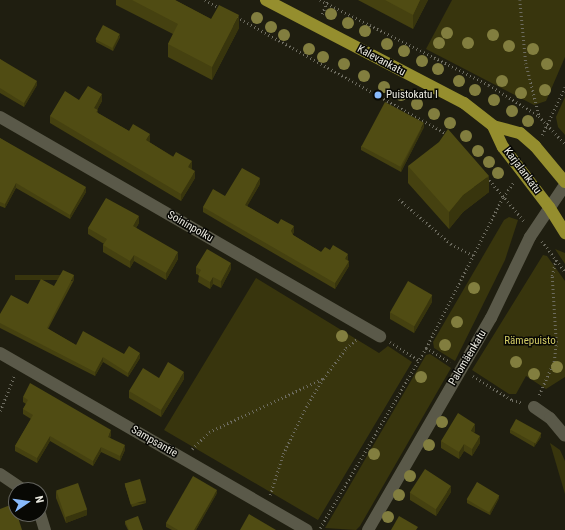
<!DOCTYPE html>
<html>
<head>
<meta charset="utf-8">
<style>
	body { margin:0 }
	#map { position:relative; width:565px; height:530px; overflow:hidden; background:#1f1e10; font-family:"Roboto Condensed",sans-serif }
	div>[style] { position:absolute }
	.green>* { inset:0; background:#38350d }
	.path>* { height:2.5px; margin-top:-1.25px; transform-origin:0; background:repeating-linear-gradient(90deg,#6d6c60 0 1px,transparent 0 4px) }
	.minor>* { height:12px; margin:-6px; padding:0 6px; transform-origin:6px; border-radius:6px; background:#5a5949 }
	.major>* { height:12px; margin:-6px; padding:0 6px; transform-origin:6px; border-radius:6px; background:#958e2e }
	.trees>* { width:12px; height:12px; margin:-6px; border-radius:50%; background:#827e3f }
	.wall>* { inset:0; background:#454110 }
	.shaded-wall>* { inset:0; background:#38350d; transform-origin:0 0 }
	.building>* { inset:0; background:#504c13; transform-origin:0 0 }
	.dots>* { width:11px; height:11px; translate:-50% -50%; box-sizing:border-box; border:2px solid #080804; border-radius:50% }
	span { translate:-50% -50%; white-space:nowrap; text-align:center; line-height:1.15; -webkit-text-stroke:3px #080804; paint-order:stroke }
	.street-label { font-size:11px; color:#ecebe2 }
	.poi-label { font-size:11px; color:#ecebe2 }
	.left { translate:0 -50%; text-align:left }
	.park-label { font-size:11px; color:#d3cc66 }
	.north { position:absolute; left:8px; top:482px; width:40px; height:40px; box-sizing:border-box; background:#080804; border:1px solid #63635d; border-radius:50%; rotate:77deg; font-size:11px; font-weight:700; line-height:16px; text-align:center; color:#ecebe2 }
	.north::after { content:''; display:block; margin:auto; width:14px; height:18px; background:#88bafc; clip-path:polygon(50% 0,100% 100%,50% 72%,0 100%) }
</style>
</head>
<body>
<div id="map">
	<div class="green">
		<div style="clip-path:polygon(452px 0,565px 0,565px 57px,546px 101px,534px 105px,426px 49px)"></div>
		<div style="clip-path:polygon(565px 97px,565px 135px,558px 127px,556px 117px)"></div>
		<div style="clip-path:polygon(509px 217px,518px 220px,505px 260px,455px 361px,434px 348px,433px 342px,504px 220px)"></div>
		<div style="clip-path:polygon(555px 249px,565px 253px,565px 264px)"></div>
		<div style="clip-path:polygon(543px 255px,547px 256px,565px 281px,565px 377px,546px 389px,526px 376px,516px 394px,509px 394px,472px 370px)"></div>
		<div style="clip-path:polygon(256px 278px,379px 353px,388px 346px,412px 362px,318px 520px,164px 430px)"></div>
		<div style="clip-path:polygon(430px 354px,451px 368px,360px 526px,356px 530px,325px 528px,426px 355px)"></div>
		<div style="clip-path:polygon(550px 443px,560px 450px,565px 461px,565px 494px)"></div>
	</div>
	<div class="path">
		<div style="left:205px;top:0;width:17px;rotate:28deg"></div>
		<div style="left:320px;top:0;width:189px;rotate:26.7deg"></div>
		<div style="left:489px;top:85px;width:59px;rotate:31.8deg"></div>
		<div style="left:539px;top:116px;width:38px;rotate:47deg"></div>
		<div style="left:520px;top:0;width:63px;rotate:84.6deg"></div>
		<div style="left:526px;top:63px;width:54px;rotate:76deg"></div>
		<div style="left:322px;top:14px;width:15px;rotate:-67deg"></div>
		<div style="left:237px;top:17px;width:240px;rotate:29.1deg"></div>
		<div style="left:542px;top:135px;width:53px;rotate:-64.4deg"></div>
		<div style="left:487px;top:177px;width:59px;rotate:49.8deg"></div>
		<div style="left:399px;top:199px;width:69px;rotate:40.9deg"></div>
		<div style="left:451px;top:244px;width:25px;rotate:27deg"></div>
		<div style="left:542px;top:241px;width:39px;rotate:53deg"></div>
		<div style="left:390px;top:342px;width:34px;rotate:32deg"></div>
		<div style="left:426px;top:348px;width:28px;rotate:30deg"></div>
		<div style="left:473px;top:376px;width:46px;rotate:31.6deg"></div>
		<div style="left:512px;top:400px;width:11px;rotate:15deg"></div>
		<div style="left:539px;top:395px;width:36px;rotate:-66deg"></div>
		<div style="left:554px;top:362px;width:20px;rotate:-84deg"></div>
		<div style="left:556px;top:342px;width:66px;rotate:-93.5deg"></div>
		<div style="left:552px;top:276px;width:17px;rotate:-77deg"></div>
		<div style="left:0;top:411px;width:38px;rotate:-68deg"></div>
		<div style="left:192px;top:449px;width:24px;rotate:-45deg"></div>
		<div style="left:209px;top:432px;width:125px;rotate:-25.1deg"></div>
		<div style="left:270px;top:495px;width:43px;rotate:-72.4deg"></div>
		<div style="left:283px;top:454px;width:52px;rotate:-63.9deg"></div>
		<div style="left:306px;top:407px;width:33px;rotate:-59deg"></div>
		<div style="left:323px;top:379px;width:39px;rotate:-53deg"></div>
		<div style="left:346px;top:348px;width:14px;rotate:-39deg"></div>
		<div style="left:320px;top:528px;width:209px;rotate:-59.5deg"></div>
		<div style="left:426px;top:348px;width:169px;rotate:-63deg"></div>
		<div style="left:503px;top:197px;width:19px;rotate:-54deg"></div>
	</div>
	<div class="minor">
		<div style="left:0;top:117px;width:439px;rotate:30deg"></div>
		<div style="left:0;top:353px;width:354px;rotate:30deg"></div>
		<div style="left:534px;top:407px;width:19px;rotate:35deg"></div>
		<div style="left:550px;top:418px;width:23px;rotate:50deg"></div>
		<div style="left:0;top:474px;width:29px;rotate:34deg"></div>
		<div style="left:40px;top:514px;width:17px;rotate:73deg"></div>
		<div style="left:368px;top:530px;width:245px;rotate:-59.9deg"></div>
		<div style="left:491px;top:318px;width:90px;rotate:-64.3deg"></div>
		<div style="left:530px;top:237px;width:63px;rotate:-56.1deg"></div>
	</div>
	<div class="major">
		<div style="left:266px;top:0;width:223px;rotate:27.5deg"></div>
		<div style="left:464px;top:103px;width:37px;rotate:38deg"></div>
		<div style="left:493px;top:126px;width:28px;rotate:15deg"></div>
		<div style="left:520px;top:133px;width:20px;rotate:41deg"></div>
		<div style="left:535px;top:146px;width:47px;rotate:50.2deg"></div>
		<div style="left:493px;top:126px;width:23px;rotate:65deg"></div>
		<div style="left:503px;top:147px;width:76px;rotate:52.5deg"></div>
		<div style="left:549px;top:207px;width:31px;rotate:58deg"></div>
	</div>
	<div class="trees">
		<div style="left:331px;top:14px"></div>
		<div style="left:257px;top:18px"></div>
		<div style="left:348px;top:23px"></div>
		<div style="left:271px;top:27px"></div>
		<div style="left:365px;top:31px"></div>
		<div style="left:447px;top:33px"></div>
		<div style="left:284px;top:35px"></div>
		<div style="left:493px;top:35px"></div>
		<div style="left:439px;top:43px"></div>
		<div style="left:468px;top:43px"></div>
		<div style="left:387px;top:44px"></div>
		<div style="left:509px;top:46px"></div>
		<div style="left:309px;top:49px"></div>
		<div style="left:533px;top:49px"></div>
		<div style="left:404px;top:51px"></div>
		<div style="left:323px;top:57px"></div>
		<div style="left:422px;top:61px"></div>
		<div style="left:344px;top:64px"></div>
		<div style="left:547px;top:64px"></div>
		<div style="left:438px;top:69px"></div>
		<div style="left:364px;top:76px"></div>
		<div style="left:459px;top:81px"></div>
		<div style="left:502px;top:81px"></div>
		<div style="left:384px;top:87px"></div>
		<div style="left:475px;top:90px"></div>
		<div style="left:545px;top:90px"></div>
		<div style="left:521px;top:93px"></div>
		<div style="left:401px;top:95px"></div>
		<div style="left:494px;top:100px"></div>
		<div style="left:417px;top:104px"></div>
		<div style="left:512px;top:111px"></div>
		<div style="left:434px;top:114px"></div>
		<div style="left:528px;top:121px"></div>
		<div style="left:450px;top:123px"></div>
		<div style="left:466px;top:136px"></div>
		<div style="left:478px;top:151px"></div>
		<div style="left:489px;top:162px"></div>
		<div style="left:498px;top:173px"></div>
		<div style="left:474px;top:288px"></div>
		<div style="left:457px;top:322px"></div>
		<div style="left:342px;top:336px"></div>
		<div style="left:445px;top:345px"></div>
		<div style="left:516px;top:362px"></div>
		<div style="left:557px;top:367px"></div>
		<div style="left:534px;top:374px"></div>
		<div style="left:421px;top:377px"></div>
		<div style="left:442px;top:422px"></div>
		<div style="left:429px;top:445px"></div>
		<div style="left:374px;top:454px"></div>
		<div style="left:410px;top:476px"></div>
		<div style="left:399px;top:495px"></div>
		<div style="left:388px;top:517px"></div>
	</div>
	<div class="wall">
		<div style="clip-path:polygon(116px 0,175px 0,211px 19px,239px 28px,212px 80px,168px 57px,168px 44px,173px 34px,116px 5px)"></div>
		<div style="clip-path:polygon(358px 0,428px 0,413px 29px)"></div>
		<div style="clip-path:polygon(120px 37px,113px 51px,96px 42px,96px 39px)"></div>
		<div style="clip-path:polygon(0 59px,37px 85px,24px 107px,0 93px)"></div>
		<div style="clip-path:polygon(79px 100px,102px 101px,97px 110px,98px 113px,129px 131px,150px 141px,149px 142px,192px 168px,191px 169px,195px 178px,181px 201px,50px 123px,50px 116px)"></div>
		<div style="clip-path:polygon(424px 127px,401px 172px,361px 150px,361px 146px)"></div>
		<div style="clip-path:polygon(0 138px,86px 192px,70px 219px,16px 188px,5px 208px,0 206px)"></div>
		<div style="clip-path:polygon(408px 166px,489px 192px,463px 212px,449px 229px,408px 183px)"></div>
		<div style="clip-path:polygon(260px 184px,247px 206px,278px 224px,294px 232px,293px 234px,293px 235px,321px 252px,330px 250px,348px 259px,347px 260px,349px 266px,335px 289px,203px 212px,203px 207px,225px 196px)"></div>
		<div style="clip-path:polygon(139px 223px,136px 228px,178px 259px,166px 280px,134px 261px,130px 268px,103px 252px,103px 245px,104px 244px,88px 234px,88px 228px)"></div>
		<div style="clip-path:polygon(196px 267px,231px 269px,221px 288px,213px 284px,210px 289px,198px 282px,199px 275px,196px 274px)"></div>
		<div style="clip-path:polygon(74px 280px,48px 329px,76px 345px,124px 354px,140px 358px,128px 377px,103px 362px,95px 376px,0 328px,0 314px,28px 304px,54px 286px)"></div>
		<div style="clip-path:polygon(432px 302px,414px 333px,390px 319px,390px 312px)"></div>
		<div style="clip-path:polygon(159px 378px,184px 379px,161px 417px,129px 398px,129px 391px)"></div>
		<div style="clip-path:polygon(23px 397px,111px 435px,110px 438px,125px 450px,120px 461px,101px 452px,93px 466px,50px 441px,37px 463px,15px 451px,15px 446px,31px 419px,23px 414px,23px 409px,26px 404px,23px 402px)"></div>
		<div style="clip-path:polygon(510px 429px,541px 437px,534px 447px,510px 433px)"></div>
		<div style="clip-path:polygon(475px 431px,474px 433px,480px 443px,472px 456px,464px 451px,459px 459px,441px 448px,441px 441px)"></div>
		<div style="clip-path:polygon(125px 483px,146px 503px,132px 507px,125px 486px)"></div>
		<div style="clip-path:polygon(56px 491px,87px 515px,66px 523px,56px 498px)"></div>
		<div style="clip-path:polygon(451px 492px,436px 516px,410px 500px,410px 493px)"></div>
		<div style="clip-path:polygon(217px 493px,196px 530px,172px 530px,166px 527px,166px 523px)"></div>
		<div style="clip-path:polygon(499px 498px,490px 515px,467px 503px,467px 499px)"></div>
		<div style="clip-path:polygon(125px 521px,143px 530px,128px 530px,125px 524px)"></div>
	</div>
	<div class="shaded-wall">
		<div style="clip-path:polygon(420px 0,428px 0,413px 29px,413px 15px)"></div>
		<div style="clip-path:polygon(239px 15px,239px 28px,212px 80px,212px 67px)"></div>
		<div style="clip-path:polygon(120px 34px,120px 37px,113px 51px,113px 48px)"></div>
		<div style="clip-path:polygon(37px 81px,37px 85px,24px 107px,24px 103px)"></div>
		<div style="clip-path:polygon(102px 94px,102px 101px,94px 115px,94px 108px)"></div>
		<div style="clip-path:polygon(424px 123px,424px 127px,401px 172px,401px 169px)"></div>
		<div style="clip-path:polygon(150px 134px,150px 141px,146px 147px,146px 140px)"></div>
		<div style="clip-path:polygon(192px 161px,192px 168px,188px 174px,188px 167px)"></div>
		<div style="clip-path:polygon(195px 171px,195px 178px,181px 201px,181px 194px)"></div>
		<div style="clip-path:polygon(489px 176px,489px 192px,463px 212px,449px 229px,449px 212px,463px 195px)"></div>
		<div style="clip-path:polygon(260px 178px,260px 184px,245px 210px,245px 205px)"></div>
		<div style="clip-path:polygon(16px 183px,16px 188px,5px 208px,5px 204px)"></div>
		<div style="clip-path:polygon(86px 187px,86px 192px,70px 219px,70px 215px)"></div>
		<div style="clip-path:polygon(139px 216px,139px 223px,133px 233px,133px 226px)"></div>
		<div style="clip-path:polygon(294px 226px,294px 232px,291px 237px,291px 231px)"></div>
		<div style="clip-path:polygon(178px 252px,178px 259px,166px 280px,166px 273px)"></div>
		<div style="clip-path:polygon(348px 254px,348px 259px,345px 264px,345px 259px)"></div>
		<div style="clip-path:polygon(134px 255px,134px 261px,130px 268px,130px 261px)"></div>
		<div style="clip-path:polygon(349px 261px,349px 266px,335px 289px,335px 283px)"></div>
		<div style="clip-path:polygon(231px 263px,231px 269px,221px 288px,221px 281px)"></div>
		<div style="left:74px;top:275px;width:5px;height:59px;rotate:90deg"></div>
		<div style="clip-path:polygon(213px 277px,213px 284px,210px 289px,210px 282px)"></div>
		<div style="clip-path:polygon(432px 295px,432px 302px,414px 333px,414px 326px)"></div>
		<div style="clip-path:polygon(140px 353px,140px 358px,128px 377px,128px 373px)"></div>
		<div style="clip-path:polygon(103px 357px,103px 362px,95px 376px,95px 372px)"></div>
		<div style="clip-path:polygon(184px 372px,184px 379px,161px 417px,161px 410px)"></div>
		<div style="clip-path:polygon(475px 424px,475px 431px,471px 438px,471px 431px)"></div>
		<div style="clip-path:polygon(111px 430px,111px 435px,108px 442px,108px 437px)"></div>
		<div style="clip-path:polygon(541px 433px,541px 437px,534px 447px,534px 444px)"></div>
		<div style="clip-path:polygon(50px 436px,50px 441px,37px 463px,37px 458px)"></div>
		<div style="clip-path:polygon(480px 436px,480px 443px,472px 456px,472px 449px)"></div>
		<div style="clip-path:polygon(464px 444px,464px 451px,459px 459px,459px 452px)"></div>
		<div style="clip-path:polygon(125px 445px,125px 450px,120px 461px,120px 456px)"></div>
		<div style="clip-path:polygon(101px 447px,101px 452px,93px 466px,93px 461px)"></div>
		<div style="clip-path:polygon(451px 486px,451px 492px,436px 516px,436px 509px)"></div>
		<div style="clip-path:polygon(217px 490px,217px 493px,196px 530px,194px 530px)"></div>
		<div style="clip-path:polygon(499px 495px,499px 498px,490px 515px,490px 512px)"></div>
		<div style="left:146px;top:500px;width:3px;height:15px;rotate:90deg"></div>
		<div style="clip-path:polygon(87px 509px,87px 515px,66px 523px,66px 517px)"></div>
	</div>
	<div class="building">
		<div style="clip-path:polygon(132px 0,175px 0,211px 19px,219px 5px,239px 15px,212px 67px,168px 44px,178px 24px)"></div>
		<div style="clip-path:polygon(385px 0,420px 0,413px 15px)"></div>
		<div style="left:103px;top:25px;width:19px;height:16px;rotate:28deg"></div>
		<div style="clip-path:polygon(0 59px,37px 81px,24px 103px,0 88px)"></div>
		<div style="clip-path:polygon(88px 86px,102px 94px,94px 108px,98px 110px,96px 112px,129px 131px,133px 124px,150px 134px,146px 140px,173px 157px,176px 152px,192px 161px,188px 167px,195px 171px,181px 194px,50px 116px,65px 91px,79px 100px)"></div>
		<div style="left:385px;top:102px;width:44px;height:50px;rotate:28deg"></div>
		<div style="clip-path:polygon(448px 129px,489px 176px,463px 195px,449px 212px,408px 166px,439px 142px)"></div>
		<div style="clip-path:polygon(0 138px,86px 187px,70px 215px,16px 183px,5px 204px,0 202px)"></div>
		<div style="clip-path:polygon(242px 168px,260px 178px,245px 205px,278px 224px,281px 219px,294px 226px,291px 231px,293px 235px,321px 252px,325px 247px,330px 250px,333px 245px,348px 254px,345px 259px,349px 261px,335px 283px,203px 207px,213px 189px,225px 196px)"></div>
		<div style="clip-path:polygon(106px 198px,139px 216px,133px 226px,178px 252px,166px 273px,134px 255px,130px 261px,103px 245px,107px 239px,88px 228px)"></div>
		<div style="clip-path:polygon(207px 249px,231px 263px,221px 281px,213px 277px,210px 282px,198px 275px,201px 270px,196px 267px)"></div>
		<div style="clip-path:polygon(63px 270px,74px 275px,47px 328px,76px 345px,83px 331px,124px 354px,129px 346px,140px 353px,128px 373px,103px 357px,95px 372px,0 323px,0 314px,11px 295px,28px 304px,41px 279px,54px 286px)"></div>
		<div style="left:408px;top:281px;width:28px;height:36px;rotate:30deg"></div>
		<div style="clip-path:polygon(168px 362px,184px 372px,161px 410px,129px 391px,143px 368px,159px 378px)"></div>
		<div style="clip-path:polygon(30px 383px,111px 430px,108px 437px,125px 445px,120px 456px,101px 447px,93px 461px,50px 436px,37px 458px,15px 446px,33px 415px,23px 409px,28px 400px,23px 397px)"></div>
		<div style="clip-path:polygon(458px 413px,475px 424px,471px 431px,480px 436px,472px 449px,464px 444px,459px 452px,441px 441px)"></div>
		<div style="left:516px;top:419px;width:29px;height:12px;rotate:29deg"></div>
		<div style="left:425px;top:469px;width:31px;height:28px;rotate:33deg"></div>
		<div style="clip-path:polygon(193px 476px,217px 490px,194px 530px,178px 530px,166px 523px)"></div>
		<div style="left:140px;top:479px;width:22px;height:16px;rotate:74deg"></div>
		<div style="left:477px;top:482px;width:26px;height:20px;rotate:31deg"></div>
		<div style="left:78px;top:483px;width:28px;height:23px;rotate:71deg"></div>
		<div style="clip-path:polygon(13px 504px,16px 514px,17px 514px,22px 530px,0 530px,0 509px)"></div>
		<div style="clip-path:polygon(249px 514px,276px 530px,240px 530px)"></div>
		<div style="clip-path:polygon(138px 516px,143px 530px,129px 530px,125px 521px)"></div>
		<div style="clip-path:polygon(399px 516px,418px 527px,416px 530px,391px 530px)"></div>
	</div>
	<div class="dots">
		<div style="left:378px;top:95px;background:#88bafc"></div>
	</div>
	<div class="street-label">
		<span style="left:381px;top:61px;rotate:28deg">Kalevankatu</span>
		<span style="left:522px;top:171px;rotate:53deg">Karjalankatu</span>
		<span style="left:190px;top:227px;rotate:30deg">Soininpolku</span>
		<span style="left:468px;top:358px;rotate:-59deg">Palomäenkatu</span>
		<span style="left:154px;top:442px;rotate:30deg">Sampsantie</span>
	</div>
	<div class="poi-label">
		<span class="left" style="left:386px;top:95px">Puistokatu I</span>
	</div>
	<div class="park-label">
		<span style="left:530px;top:341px">Rämepuisto</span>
	</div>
	<div class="north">N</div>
</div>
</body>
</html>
